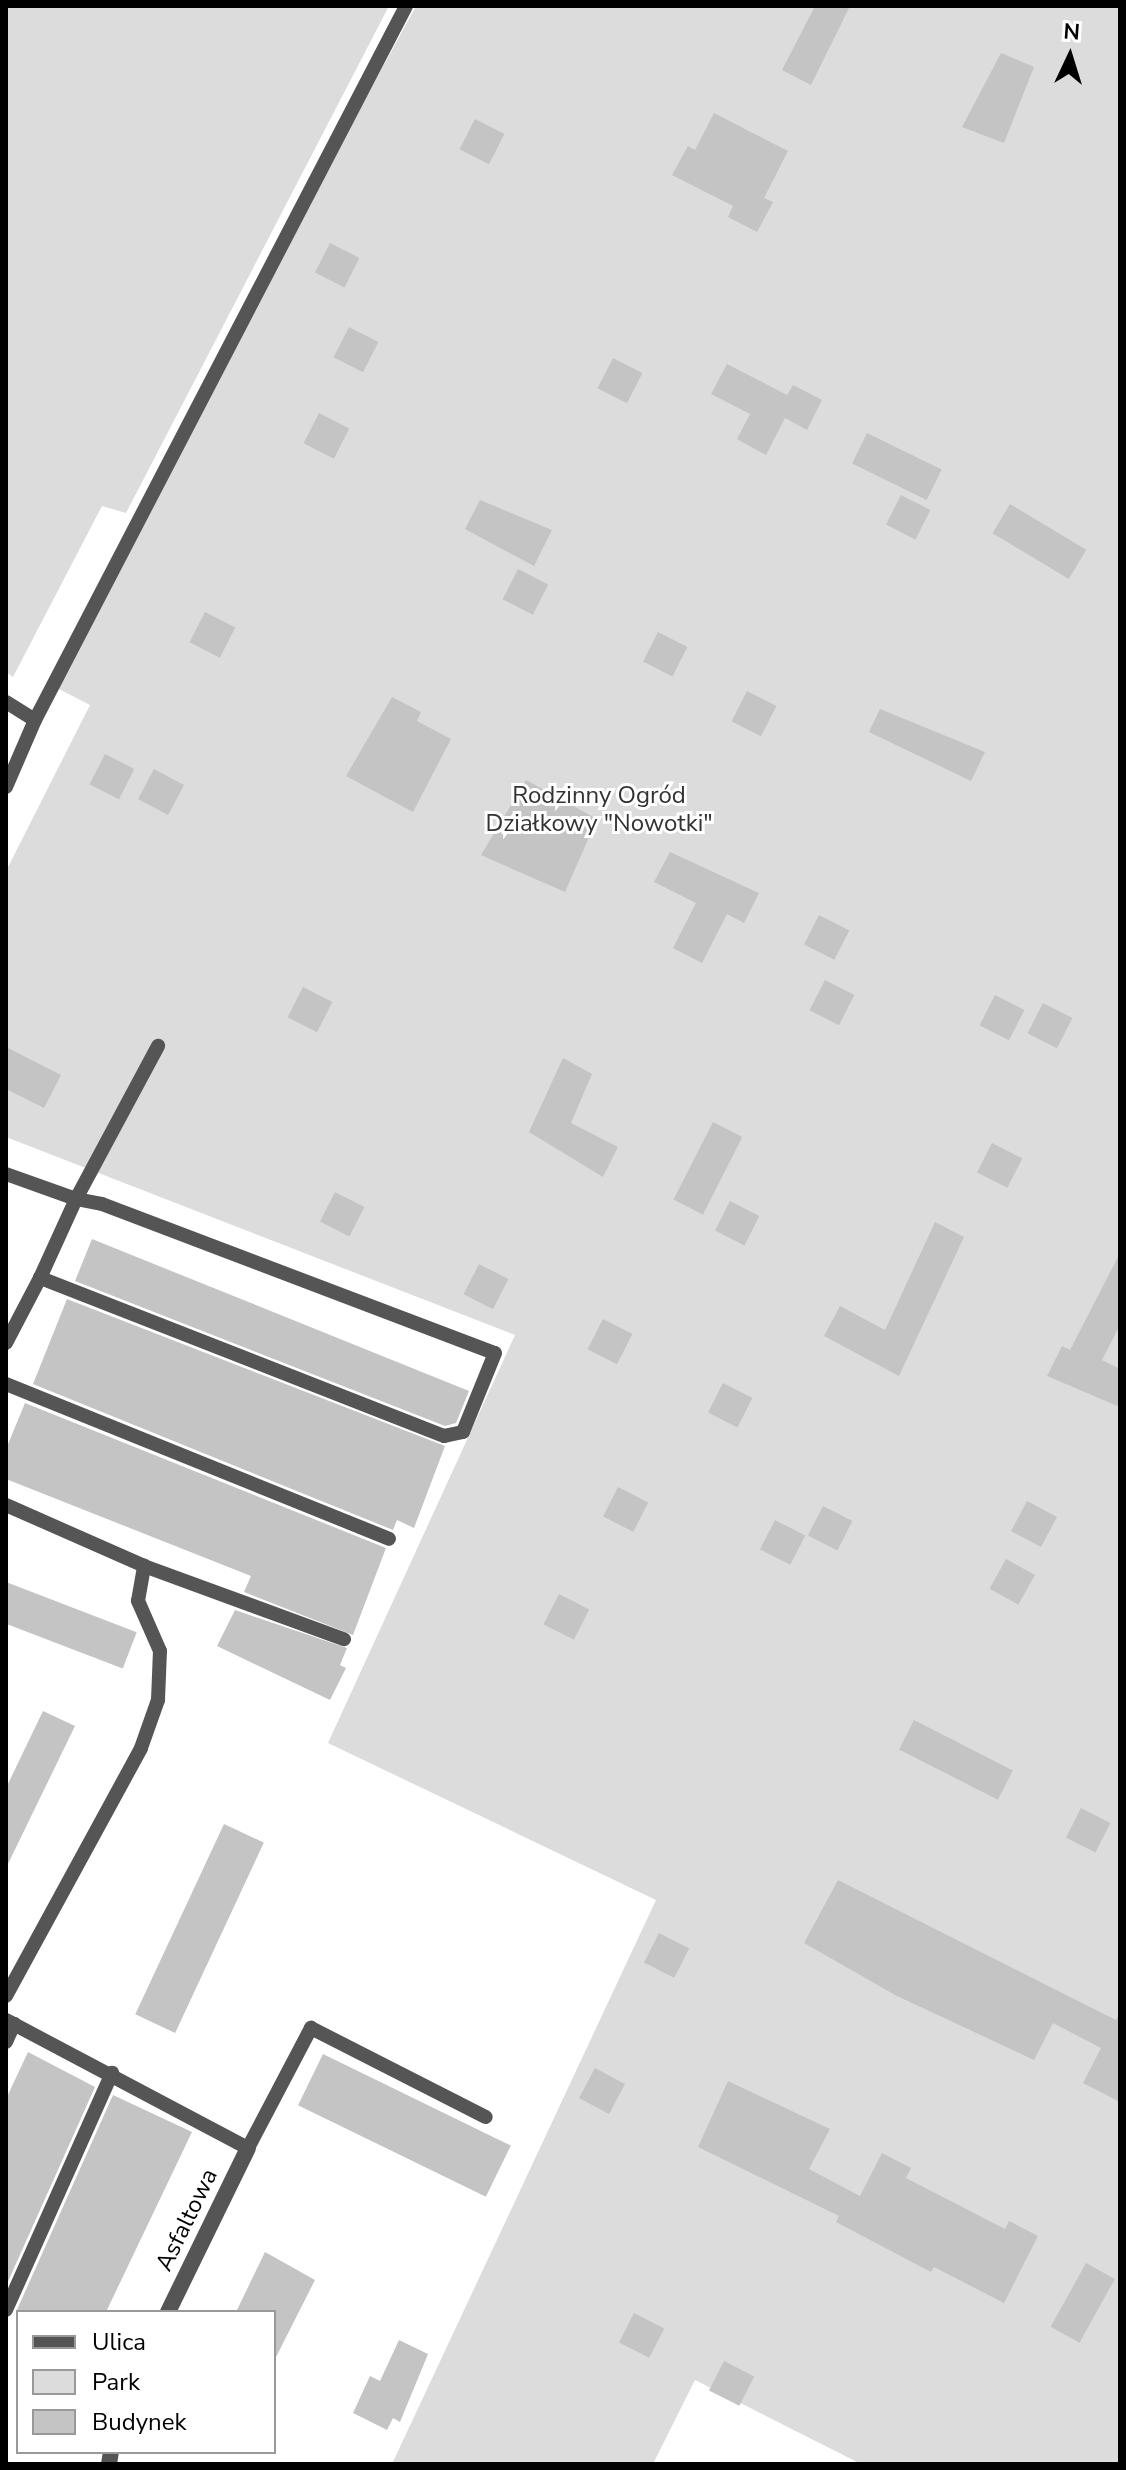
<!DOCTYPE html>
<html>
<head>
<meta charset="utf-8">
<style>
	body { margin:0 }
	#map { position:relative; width:1126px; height:2470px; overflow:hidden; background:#fff; font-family:"Nunito Sans",sans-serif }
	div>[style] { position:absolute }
	.green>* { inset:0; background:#dcdcdc }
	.building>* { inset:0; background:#c4c4c4; transform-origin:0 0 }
	.lane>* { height:14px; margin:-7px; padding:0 7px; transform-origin:7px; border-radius:7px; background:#555 }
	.street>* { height:16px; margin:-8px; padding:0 8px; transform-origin:8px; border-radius:8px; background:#555 }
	span { translate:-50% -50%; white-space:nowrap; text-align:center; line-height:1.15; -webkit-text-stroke:6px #fff; paint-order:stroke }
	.park-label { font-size:24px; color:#333 }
	.street-label { font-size:24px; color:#000 }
	.frame { position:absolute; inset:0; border:8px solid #000; pointer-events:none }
	.legend { position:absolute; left:16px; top:2310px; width:260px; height:144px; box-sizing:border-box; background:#fff; border:2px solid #999; margin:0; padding:10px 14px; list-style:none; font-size:24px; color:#000 }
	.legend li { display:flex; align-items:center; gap:16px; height:40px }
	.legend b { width:40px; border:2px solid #999 }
	.north { position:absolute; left:1030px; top:16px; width:80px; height:80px; -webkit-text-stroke:6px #fff; paint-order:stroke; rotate:4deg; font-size:22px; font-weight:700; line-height:32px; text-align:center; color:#000 }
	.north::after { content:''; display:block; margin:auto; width:28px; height:36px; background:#000; clip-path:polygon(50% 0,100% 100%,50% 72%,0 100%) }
</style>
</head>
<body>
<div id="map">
	<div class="green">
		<div style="clip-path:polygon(6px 6px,389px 6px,126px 513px,102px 506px,13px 677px,6px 672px)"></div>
		<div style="clip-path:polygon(416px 6px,1120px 6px,1120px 2464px,861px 2464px,695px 2380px,653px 2464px,392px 2464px,656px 1900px,328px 1743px,515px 1335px,6px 1137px,6px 871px,90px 705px,47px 683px)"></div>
	</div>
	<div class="building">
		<div style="clip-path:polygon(815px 6px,850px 6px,811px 85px,782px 70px)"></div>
		<div style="clip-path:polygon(1001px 53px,1034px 67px,1004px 143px,962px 127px)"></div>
		<div style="clip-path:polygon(714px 113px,788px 151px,764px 198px,773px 202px,757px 232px,728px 217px,733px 206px,672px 175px,688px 146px,695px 150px)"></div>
		<div style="left:475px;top:119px;width:33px;height:34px;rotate:27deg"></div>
		<div style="left:330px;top:243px;width:33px;height:33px;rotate:27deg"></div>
		<div style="left:349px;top:327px;width:33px;height:34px;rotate:27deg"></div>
		<div style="left:613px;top:358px;width:33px;height:34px;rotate:27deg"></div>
		<div style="clip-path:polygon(727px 364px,787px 395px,793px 385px,822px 400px,807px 430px,785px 418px,766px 455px,737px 439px,750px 414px,711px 394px)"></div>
		<div style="left:319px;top:413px;width:34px;height:34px;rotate:27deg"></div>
		<div style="left:867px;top:433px;width:83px;height:34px;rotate:26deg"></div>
		<div style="left:901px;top:495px;width:33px;height:33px;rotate:27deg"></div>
		<div style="clip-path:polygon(480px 500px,552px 530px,534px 566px,465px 529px)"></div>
		<div style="left:1010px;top:504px;width:89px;height:34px;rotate:31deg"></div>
		<div style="left:518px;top:569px;width:34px;height:34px;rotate:27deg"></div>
		<div style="left:205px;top:612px;width:34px;height:34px;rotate:27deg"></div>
		<div style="left:658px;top:632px;width:33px;height:33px;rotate:27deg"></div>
		<div style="left:747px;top:691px;width:33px;height:34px;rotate:27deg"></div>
		<div style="clip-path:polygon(392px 697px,421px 712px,417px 721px,451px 739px,413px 812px,346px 776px)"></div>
		<div style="clip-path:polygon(880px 709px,985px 752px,971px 781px,869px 732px)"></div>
		<div style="left:105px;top:754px;width:33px;height:34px;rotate:27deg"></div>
		<div style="left:154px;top:769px;width:34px;height:34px;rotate:28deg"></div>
		<div style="clip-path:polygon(526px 780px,597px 819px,565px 892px,481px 855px)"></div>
		<div style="clip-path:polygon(670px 852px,759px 893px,744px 923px,727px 914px,702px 963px,673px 948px,696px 903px,654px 882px)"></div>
		<div style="left:819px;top:915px;width:34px;height:33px;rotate:27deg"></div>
		<div style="left:825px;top:980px;width:33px;height:34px;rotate:27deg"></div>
		<div style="left:303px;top:987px;width:33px;height:34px;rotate:27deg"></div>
		<div style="left:995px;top:995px;width:33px;height:34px;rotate:27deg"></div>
		<div style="left:1043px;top:1003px;width:33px;height:34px;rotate:27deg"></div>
		<div style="clip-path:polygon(6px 1047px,61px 1075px,44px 1108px,6px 1089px)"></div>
		<div style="clip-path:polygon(563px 1058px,592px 1074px,571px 1123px,618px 1147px,603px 1177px,529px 1132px)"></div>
		<div style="left:713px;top:1122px;width:33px;height:87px;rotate:27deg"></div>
		<div style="left:992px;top:1143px;width:34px;height:33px;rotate:27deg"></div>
		<div style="left:335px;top:1192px;width:33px;height:33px;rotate:27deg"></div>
		<div style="left:730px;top:1201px;width:33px;height:33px;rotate:27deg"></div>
		<div style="clip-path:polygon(935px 1222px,964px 1237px,899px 1376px,824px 1336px,840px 1306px,885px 1330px)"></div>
		<div style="clip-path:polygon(92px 1239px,469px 1391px,456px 1423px,445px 1426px,75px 1281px)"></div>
		<div style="clip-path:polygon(1120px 1253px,1120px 1325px,1102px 1360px,1120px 1369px,1120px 1407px,1047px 1376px,1062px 1346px,1070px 1350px)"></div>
		<div style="left:479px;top:1264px;width:33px;height:34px;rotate:27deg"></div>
		<div style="clip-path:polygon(67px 1299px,445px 1446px,414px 1528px,397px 1520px,393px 1530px,33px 1384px)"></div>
		<div style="left:603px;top:1319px;width:33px;height:34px;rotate:27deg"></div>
		<div style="left:723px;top:1383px;width:33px;height:33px;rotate:27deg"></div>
		<div style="clip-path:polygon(25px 1403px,386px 1548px,353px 1635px,244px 1592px,251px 1576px,6px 1479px,6px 1449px)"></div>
		<div style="left:618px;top:1487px;width:34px;height:33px;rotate:27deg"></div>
		<div style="left:1027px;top:1501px;width:34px;height:34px;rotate:28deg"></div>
		<div style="left:823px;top:1506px;width:33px;height:33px;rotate:27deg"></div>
		<div style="left:775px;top:1520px;width:34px;height:33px;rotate:27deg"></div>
		<div style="left:1006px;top:1559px;width:33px;height:34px;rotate:29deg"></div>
		<div style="left:6px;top:1582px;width:140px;height:39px;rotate:21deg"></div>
		<div style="left:559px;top:1594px;width:34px;height:34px;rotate:27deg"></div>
		<div style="clip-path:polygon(235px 1610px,347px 1648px,340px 1665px,346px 1668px,330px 1700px,217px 1646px)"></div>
		<div style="clip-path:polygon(43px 1711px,75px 1726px,6px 1868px,6px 1788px)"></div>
		<div style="left:914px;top:1720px;width:111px;height:33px;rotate:27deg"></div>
		<div style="left:1081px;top:1808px;width:33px;height:33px;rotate:27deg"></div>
		<div style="left:224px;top:1824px;width:44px;height:210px;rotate:25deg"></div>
		<div style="clip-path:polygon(838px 1880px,1116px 2020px,1120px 2012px,1120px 2102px,1083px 2083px,1101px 2048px,1053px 2023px,1034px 2060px,895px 1995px,804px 1943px)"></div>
		<div style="left:659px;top:1933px;width:34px;height:33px;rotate:27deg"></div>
		<div style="clip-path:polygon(28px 2052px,95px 2087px,6px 2286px,6px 2099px)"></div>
		<div style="left:323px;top:2054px;width:209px;height:57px;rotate:26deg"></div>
		<div style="left:595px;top:2068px;width:34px;height:34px;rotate:28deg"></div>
		<div style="clip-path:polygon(728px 2081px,830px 2129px,809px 2169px,860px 2196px,882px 2153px,911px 2168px,906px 2178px,1005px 2229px,1009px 2221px,1038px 2236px,1004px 2303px,934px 2267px,931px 2272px,836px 2222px,839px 2216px,698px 2147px)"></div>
		<div style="clip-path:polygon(113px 2095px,192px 2132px,106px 2312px,16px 2312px)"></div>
		<div style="clip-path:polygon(265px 2252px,315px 2280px,274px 2361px,274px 2312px,236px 2312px)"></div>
		<div style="left:1086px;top:2263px;width:33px;height:73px;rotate:29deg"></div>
		<div style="left:634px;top:2313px;width:34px;height:33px;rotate:27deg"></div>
		<div style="clip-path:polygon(399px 2340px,428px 2354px,400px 2422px,393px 2418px,387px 2430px,353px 2413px,370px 2376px,380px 2381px)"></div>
		<div style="left:724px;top:2361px;width:34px;height:33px;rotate:27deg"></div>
	</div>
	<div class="lane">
		<div style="left:6px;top:702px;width:34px;rotate:32deg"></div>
		<div style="left:6px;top:787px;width:73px;rotate:-66.6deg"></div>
		<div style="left:35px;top:720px;width:805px;rotate:-62.54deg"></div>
		<div style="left:6px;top:1174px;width:74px;rotate:19.7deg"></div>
		<div style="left:76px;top:1199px;width:26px;rotate:11deg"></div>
		<div style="left:102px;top:1204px;width:420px;rotate:20.8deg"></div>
		<div style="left:495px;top:1353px;width:85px;rotate:112.1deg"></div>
		<div style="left:463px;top:1432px;width:19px;rotate:168deg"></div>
		<div style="left:444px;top:1436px;width:434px;rotate:-158.6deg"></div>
		<div style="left:40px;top:1278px;width:87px;rotate:-65.5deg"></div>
		<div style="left:76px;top:1199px;width:174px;rotate:-61.8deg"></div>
		<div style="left:6px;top:1343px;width:73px;rotate:-62.4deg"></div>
		<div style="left:6px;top:1384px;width:413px;rotate:22deg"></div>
		<div style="left:6px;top:1505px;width:151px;rotate:23.8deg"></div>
		<div style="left:144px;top:1566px;width:213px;rotate:20.1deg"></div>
		<div style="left:6px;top:1996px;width:282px;rotate:-61.4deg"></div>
		<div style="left:141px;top:1748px;width:51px;rotate:-70.5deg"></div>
		<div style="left:158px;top:1700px;width:49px;rotate:-87.7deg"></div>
		<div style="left:160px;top:1651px;width:55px;rotate:-113.7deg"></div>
		<div style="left:138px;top:1601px;width:36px;rotate:-80deg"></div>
		<div style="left:6px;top:2020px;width:274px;rotate:27.9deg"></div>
		<div style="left:248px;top:2148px;width:136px;rotate:-62.3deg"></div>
		<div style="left:311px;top:2028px;width:196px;rotate:27deg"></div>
		<div style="left:6px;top:2042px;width:20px;rotate:-66deg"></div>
		<div style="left:6px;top:2310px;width:260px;rotate:-65.9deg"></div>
	</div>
	<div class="street">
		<div style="left:168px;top:2312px;width:182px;rotate:-64deg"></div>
		<div style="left:109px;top:2464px;width:12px;rotate:-81deg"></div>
	</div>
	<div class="park-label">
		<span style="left:599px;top:810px">Rodzinny Ogród<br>Działkowy "Nowotki"</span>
	</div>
	<div class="street-label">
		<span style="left:187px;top:2220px;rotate:-64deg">Asfaltowa</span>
	</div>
	<div class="frame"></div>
	<ul class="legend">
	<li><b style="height:10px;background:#555"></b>Ulica</li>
	<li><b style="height:22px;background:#dcdcdc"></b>Park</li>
	<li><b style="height:22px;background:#c4c4c4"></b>Budynek</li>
	</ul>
	<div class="north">N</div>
</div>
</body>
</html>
